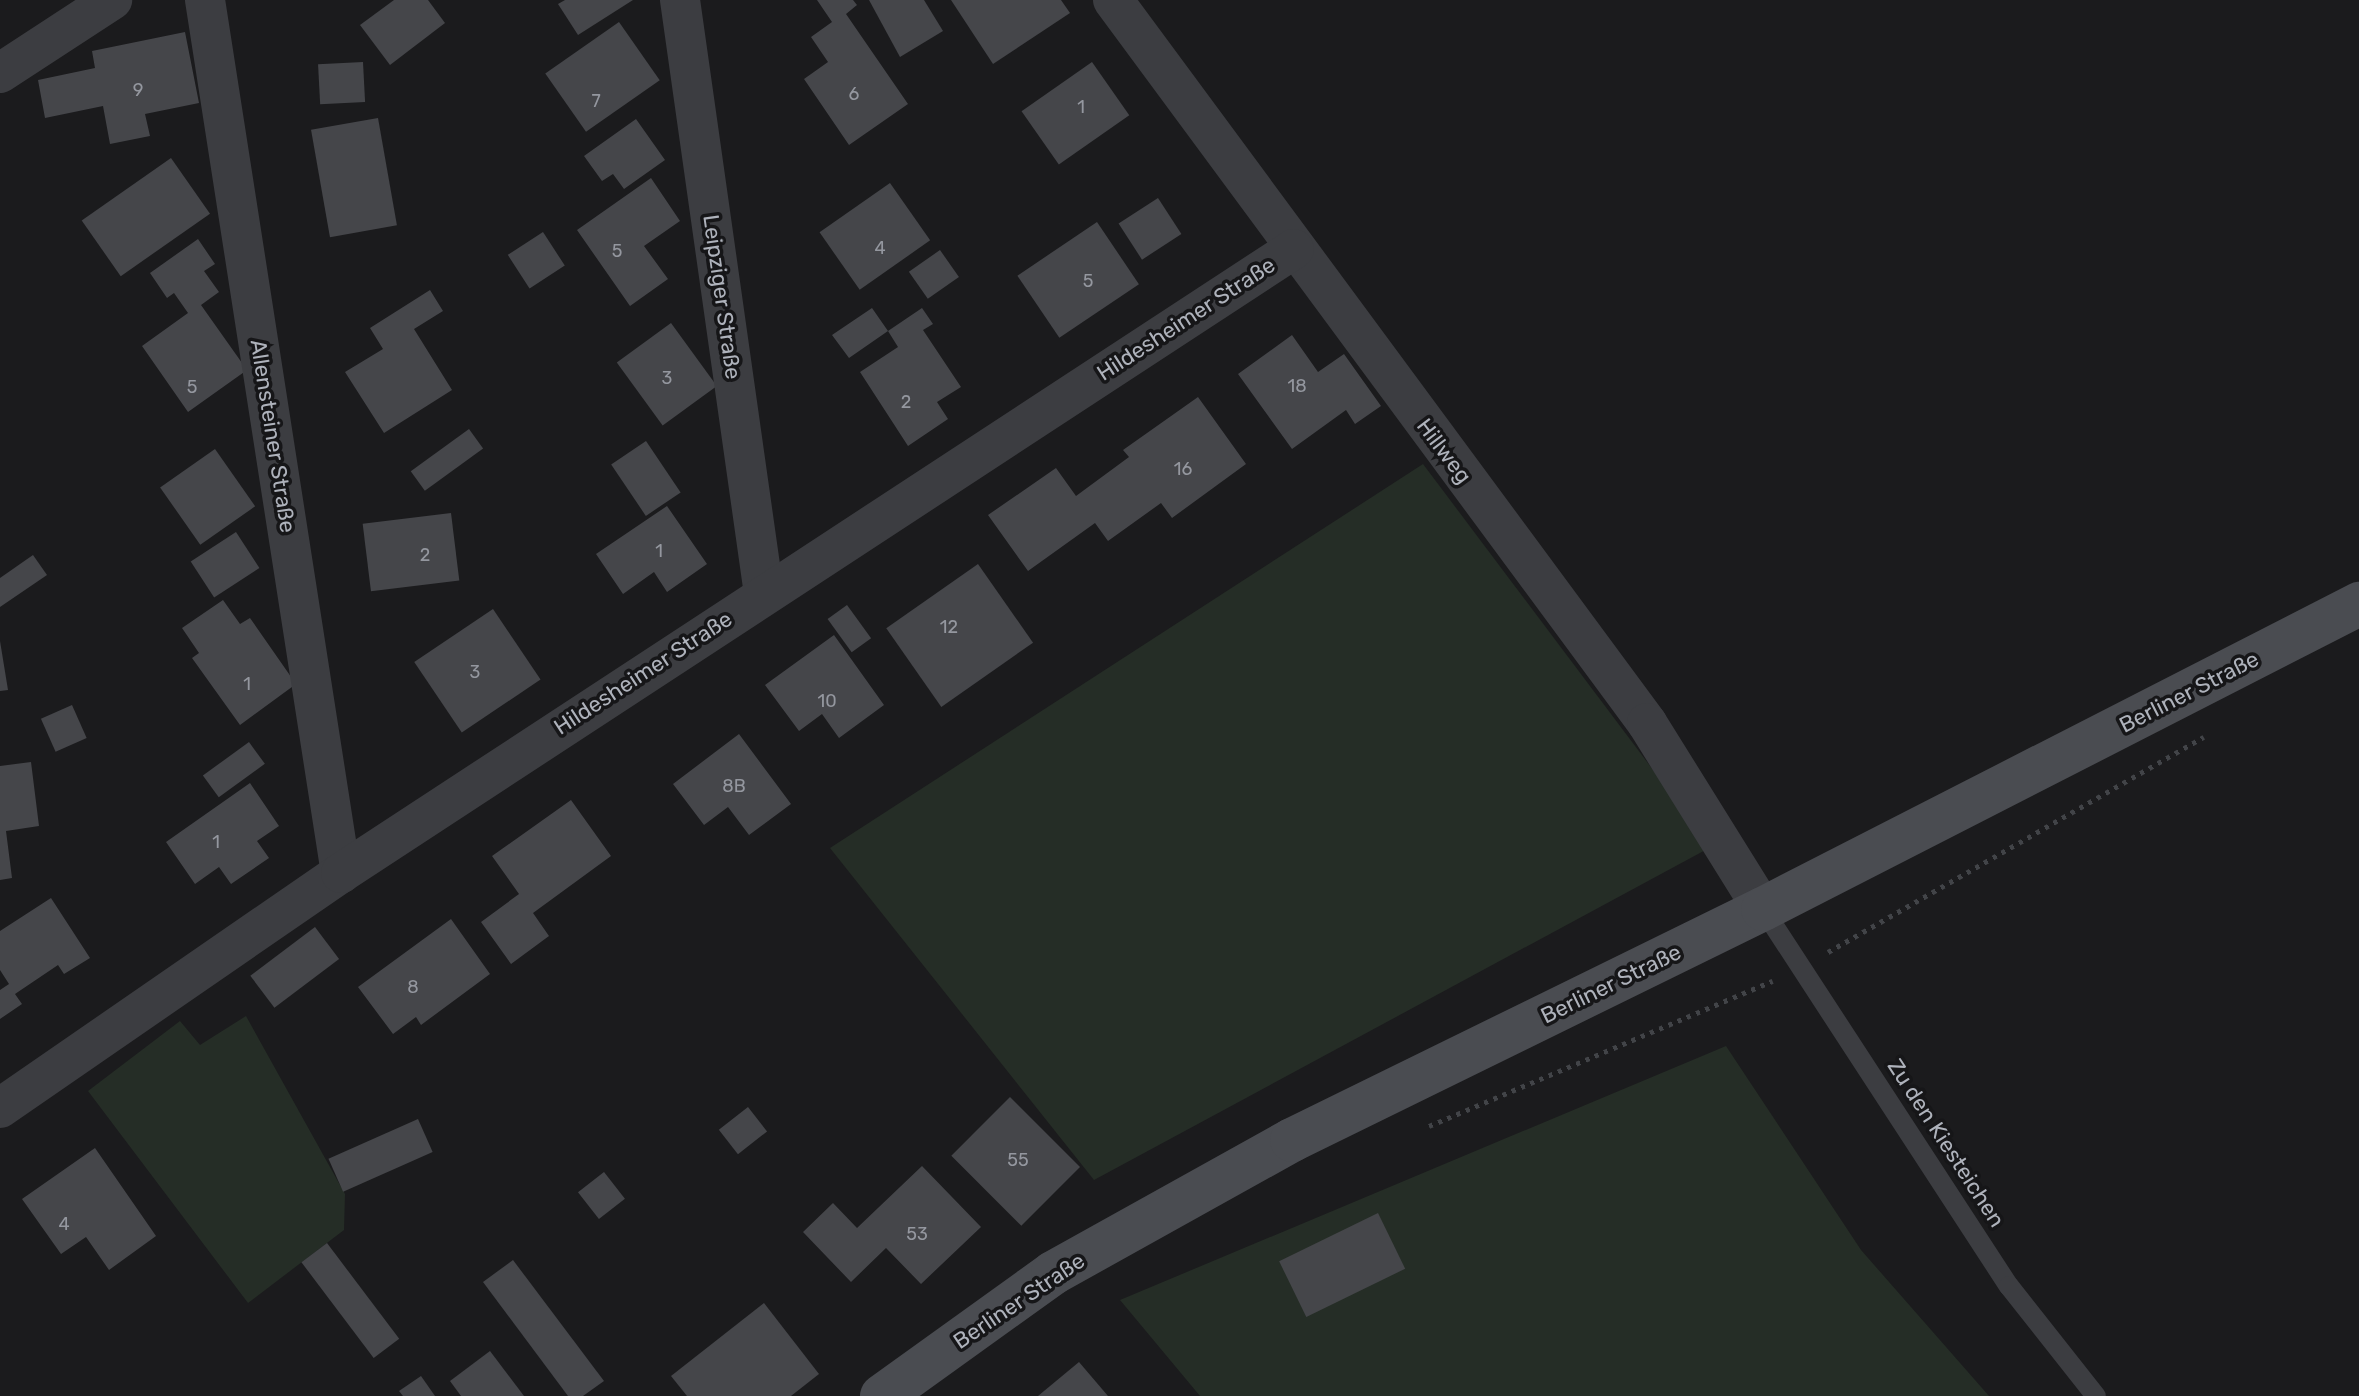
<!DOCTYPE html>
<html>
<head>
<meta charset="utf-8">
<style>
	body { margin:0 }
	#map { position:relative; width:2359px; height:1396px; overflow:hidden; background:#1b1b1d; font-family:Rubik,sans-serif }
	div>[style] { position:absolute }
	.green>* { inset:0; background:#252d26 }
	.building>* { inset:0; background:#45464a; transform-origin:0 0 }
	.path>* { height:5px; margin-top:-2.5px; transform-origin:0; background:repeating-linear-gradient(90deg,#424448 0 4px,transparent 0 10px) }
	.lane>* { height:20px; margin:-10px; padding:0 10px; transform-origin:10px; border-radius:10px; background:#3c3d41 }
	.street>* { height:40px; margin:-20px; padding:0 20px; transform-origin:20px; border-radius:20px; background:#3c3d41 }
	.secondary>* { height:44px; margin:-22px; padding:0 22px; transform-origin:22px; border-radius:22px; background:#4a4c51 }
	span { translate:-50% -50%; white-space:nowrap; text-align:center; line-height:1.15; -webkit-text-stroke:7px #161618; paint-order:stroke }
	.number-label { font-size:18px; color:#94979f }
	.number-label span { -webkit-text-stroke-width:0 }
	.street-label { font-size:22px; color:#aeb2bb }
</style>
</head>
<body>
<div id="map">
	<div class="green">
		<div style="clip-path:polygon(1423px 464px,1711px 847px,1094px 1180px,830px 848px)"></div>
		<div style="clip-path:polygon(246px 1016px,345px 1194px,344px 1230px,248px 1303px,88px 1091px,180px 1021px,200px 1045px)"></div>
		<div style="clip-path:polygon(1726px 1046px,1861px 1250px,1989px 1396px,1200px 1396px,1120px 1300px)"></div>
	</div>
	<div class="building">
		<div style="clip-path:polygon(394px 0,428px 0,445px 23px,390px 65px,360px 25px)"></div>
		<div style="clip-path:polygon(565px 0,633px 0,578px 35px,558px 4px)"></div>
		<div style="clip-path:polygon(817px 0,853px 0,857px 5px,846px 14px,908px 104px,849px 145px,804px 79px,828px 62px,811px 37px,832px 22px)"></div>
		<div style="clip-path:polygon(869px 0,924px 0,943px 31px,900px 57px)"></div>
		<div style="clip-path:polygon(951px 0,1061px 0,1070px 13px,993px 64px)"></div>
		<div style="left:619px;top:22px;width:71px;height:90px;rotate:55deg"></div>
		<div style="clip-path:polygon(185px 32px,199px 103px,145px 114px,150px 136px,110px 144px,103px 106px,45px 118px,38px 80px,95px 68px,92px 51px)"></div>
		<div style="left:363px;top:62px;width:40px;height:45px;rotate:87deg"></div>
		<div style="left:1092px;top:62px;width:65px;height:86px;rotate:55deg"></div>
		<div style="left:378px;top:118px;width:109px;height:68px;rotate:80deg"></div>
		<div style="clip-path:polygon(636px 119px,665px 160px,624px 189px,613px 174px,602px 181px,584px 156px)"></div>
		<div style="left:171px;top:158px;width:68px;height:109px;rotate:55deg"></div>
		<div style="clip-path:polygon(651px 178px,680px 221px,644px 246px,668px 279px,630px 306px,577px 230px)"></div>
		<div style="left:890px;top:183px;width:70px;height:86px;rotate:55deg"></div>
		<div style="left:1158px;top:198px;width:43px;height:47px;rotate:57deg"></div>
		<div style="left:1097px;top:222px;width:75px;height:96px;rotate:56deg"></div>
		<div style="left:543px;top:232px;width:40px;height:42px;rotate:57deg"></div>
		<div style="clip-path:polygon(198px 239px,215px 264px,204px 271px,219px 292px,201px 305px,247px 370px,188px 412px,142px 346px,188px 313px,174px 293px,167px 298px,150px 273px)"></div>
		<div style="left:940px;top:250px;width:33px;height:38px;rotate:55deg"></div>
		<div style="clip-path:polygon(430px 290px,443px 311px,414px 329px,452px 390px,384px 433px,345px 372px,383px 349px,370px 328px)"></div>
		<div style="clip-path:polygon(872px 308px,888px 331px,922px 308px,933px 324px,923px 330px,961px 387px,937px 402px,948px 419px,908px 446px,860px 372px,898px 347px,888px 331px,849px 358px,832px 335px)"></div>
		<div style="left:671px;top:323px;width:78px;height:67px;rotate:54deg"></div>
		<div style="clip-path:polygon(1292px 335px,1318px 372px,1344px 354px,1381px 406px,1355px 424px,1346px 410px,1292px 449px,1238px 374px)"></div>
		<div style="clip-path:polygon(1198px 397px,1246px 464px,1172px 518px,1161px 503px,1108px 541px,1095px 523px,1028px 571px,988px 515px,1056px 468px,1076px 496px,1129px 457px,1123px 450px)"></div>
		<div style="left:469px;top:429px;width:24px;height:72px;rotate:54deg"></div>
		<div style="left:646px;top:441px;width:62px;height:42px;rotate:56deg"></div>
		<div style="left:215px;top:449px;width:70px;height:67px;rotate:55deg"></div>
		<div style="clip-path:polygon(667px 506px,707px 564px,667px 592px,654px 572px,623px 594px,596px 554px)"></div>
		<div style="left:451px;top:513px;width:68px;height:89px;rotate:83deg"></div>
		<div style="left:236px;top:532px;width:43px;height:54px;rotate:57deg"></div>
		<div style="clip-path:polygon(33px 555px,47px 575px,0 607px,0 578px)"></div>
		<div style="left:978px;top:564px;width:96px;height:112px;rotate:55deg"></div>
		<div style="clip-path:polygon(223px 600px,240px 624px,250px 618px,296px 684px,240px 725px,192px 658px,199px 653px,182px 628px)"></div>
		<div style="left:847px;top:605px;width:41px;height:24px;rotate:54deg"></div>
		<div style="left:493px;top:609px;width:85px;height:95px;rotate:56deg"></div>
		<div style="clip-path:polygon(834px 635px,884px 705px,839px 738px,822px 714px,799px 731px,765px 685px)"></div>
		<div style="clip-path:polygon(0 641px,8px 690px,0 691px)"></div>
		<div style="left:72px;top:705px;width:36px;height:34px;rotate:66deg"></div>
		<div style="clip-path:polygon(739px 734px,791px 804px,749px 835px,728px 807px,704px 825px,673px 784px)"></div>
		<div style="left:249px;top:742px;width:27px;height:57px;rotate:54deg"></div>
		<div style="clip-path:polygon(31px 762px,39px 826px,6px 831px,12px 878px,0 880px,0 766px)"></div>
		<div style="clip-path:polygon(250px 783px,279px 826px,257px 841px,269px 858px,231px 884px,219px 867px,195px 884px,166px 842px)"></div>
		<div style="clip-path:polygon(571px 800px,611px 856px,533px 913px,549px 936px,511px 964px,481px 922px,519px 894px,492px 856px)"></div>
		<div style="clip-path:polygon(51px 898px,90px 958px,64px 974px,58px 965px,15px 994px,22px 1004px,0 1019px,0 990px,9px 984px,0 970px,0 931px)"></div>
		<div style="clip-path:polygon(451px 919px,490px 974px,421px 1025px,416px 1017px,393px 1034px,358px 987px)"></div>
		<div style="left:315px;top:927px;width:40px;height:81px;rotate:53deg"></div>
		<div style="left:1010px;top:1097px;width:99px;height:83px;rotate:45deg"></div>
		<div style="left:748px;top:1107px;width:31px;height:37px;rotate:52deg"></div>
		<div style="left:418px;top:1119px;width:36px;height:98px;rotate:66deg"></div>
		<div style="clip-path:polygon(95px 1148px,156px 1236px,109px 1270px,86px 1237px,61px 1254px,22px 1199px)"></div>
		<div style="clip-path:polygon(922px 1166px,981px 1227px,921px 1284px,886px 1248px,851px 1282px,803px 1232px,833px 1203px,857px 1228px)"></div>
		<div style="left:604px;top:1172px;width:34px;height:33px;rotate:52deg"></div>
		<div style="left:1378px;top:1213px;width:62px;height:110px;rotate:64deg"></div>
		<div style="left:327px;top:1243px;width:120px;height:32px;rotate:53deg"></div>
		<div style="clip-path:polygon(513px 1260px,604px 1381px,583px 1396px,568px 1396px,483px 1282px)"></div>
		<div style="clip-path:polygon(764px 1303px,819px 1374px,791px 1396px,687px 1396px,671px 1376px)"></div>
		<div style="clip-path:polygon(490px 1351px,524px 1396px,461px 1396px,450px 1381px)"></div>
		<div style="clip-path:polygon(1079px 1362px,1108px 1396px,1038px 1396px)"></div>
		<div style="clip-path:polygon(421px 1376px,435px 1396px,403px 1396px,399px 1391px)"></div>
	</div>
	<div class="path">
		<div style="left:1828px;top:952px;width:433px;rotate:-29.8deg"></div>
		<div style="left:1429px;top:1126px;width:373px;rotate:-22.9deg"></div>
	</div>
	<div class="lane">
		<div style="left:1763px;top:909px;width:450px;rotate:56.9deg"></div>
		<div style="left:2009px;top:1286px;width:140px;rotate:51.7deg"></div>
	</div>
	<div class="street">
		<div style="left:205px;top:0;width:884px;rotate:81.15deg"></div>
		<div style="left:680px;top:0;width:600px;rotate:81.95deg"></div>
		<div style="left:1113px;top:0;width:899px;rotate:53.55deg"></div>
		<div style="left:1647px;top:723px;width:219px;rotate:58.1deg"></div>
		<div style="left:0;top:73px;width:134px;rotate:-33.1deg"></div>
		<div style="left:0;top:1108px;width:414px;rotate:-34.6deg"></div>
		<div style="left:341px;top:873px;width:1139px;rotate:-33.22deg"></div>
	</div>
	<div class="secondary">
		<div style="left:882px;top:1396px;width:211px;rotate:-35.7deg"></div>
		<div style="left:1053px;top:1273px;width:274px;rotate:-29.1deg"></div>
		<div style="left:1292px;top:1140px;width:525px;rotate:-26.13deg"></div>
		<div style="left:1763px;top:909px;width:670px;rotate:-27.1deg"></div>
	</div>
	<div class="number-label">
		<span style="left:138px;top:90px">9</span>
		<span style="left:854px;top:94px">6</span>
		<span style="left:596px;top:101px">7</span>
		<span style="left:1081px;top:107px">1</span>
		<span style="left:880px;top:248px">4</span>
		<span style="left:617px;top:251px">5</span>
		<span style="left:1088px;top:281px">5</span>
		<span style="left:667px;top:378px">3</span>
		<span style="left:1297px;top:386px">18</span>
		<span style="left:192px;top:387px">5</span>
		<span style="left:906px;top:402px">2</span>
		<span style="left:1183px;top:469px">16</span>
		<span style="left:659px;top:551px">1</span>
		<span style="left:425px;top:555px">2</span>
		<span style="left:949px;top:627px">12</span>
		<span style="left:475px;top:672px">3</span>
		<span style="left:247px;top:684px">1</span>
		<span style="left:827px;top:701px">10</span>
		<span style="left:734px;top:786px">8B</span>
		<span style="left:216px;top:842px">1</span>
		<span style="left:413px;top:987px">8</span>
		<span style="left:1018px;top:1160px">55</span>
		<span style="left:64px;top:1224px">4</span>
		<span style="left:917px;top:1234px">53</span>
	</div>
	<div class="street-label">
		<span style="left:722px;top:297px;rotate:82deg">Leipziger Straße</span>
		<span style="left:1186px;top:319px;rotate:-33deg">Hildesheimer Straße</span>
		<span style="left:273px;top:436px;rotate:81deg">Allensteiner Straße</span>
		<span style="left:1444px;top:451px;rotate:53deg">Hillweg</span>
		<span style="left:643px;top:673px;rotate:-33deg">Hildesheimer Straße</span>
		<span style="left:2189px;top:692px;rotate:-27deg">Berliner Straße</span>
		<span style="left:1611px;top:984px;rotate:-26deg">Berliner Straße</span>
		<span style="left:1946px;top:1143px;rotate:57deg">Zu den Kiesteichen</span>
		<span style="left:1019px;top:1301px;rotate:-34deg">Berliner Straße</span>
	</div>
</div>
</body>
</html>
